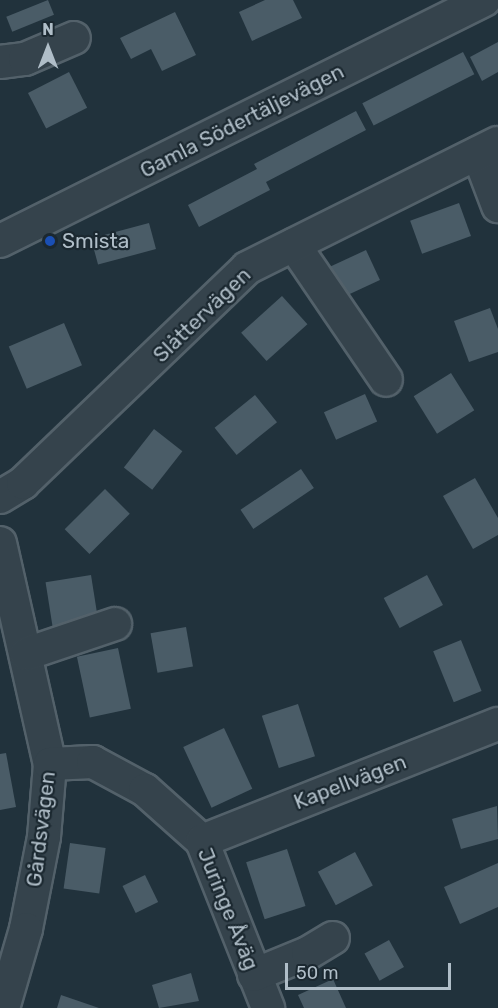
<!DOCTYPE html>
<html>
<head>
<meta charset="utf-8">
<style>
	body { margin:0 }
	#map { position:relative; width:498px; height:1008px; overflow:hidden; background:#21323c; font-family:Rubik,sans-serif }
	div>[style] { position:absolute }
	.building>* { inset:0; background:#4a5c67; transform-origin:0 0 }
	.roads { filter:drop-shadow(2px 0 #53616a) drop-shadow(-2px 0 #53616a) drop-shadow(0 2px #53616a) drop-shadow(0 -2px #53616a) }
	.minor>* { height:32px; margin:-16px; padding:0 16px; transform-origin:16px; border-radius:16px; background:#35434c }
	.dots>* { width:16px; height:16px; translate:-50% -50%; box-sizing:border-box; border:3px solid #1b2830; border-radius:50% }
	span { translate:-50% -50%; white-space:nowrap; text-align:center; line-height:1.15; -webkit-text-stroke:4.5px #1b2830; paint-order:stroke }
	.street-label { font-size:21px; color:#b0bec8 }
	.poi-label { font-size:21px; color:#b0bec8 }
	.left { translate:0 -50%; text-align:left }
	.north { position:absolute; left:18px; top:18px; width:60px; height:60px; -webkit-text-stroke:4px #1b2830; paint-order:stroke; rotate:0deg; font-size:16px; font-weight:700; line-height:24px; text-align:center; color:#b0bec8 }
	.north::after { content:''; display:block; margin:auto; width:21px; height:27px; background:#b0bec8; clip-path:polygon(50% 0,100% 100%,50% 72%,0 100%) }
	.scale { position:absolute; left:285px; top:963px; width:166px; height:27px; box-sizing:border-box; border:3px solid #b0bec8; border-top:0; padding-left:8px; font-size:18px; line-height:21px; white-space:nowrap; color:#b0bec8; -webkit-text-stroke:4px #1b2830; paint-order:stroke }
</style>
</head>
<body>
<div id="map">
	<div class="building">
		<div style="left:48px;top:0;width:16px;height:45px;rotate:68deg"></div>
		<div style="clip-path:polygon(265px 0,293px 0,302px 18px,252px 41px,239px 12px)"></div>
		<div style="clip-path:polygon(175px 12px,196px 55px,162px 71px,151px 49px,131px 59px,120px 38px)"></div>
		<div style="clip-path:polygon(498px 42px,498px 72px,482px 81px,470px 57px)"></div>
		<div style="left:463px;top:52px;width:25px;height:113px;rotate:63deg"></div>
		<div style="left:69px;top:72px;width:40px;height:46px;rotate:63deg"></div>
		<div style="clip-path:polygon(356px 111px,366px 130px,266px 182px,270px 190px,199px 227px,188px 205px,257px 169px,254px 164px)"></div>
		<div style="left:459px;top:203px;width:35px;height:52px;rotate:70deg"></div>
		<div style="left:149px;top:223px;width:27px;height:60px;rotate:75deg"></div>
		<div style="left:366px;top:250px;width:33px;height:41px;rotate:65deg"></div>
		<div style="left:282px;top:296px;width:38px;height:55px;rotate:48deg"></div>
		<div style="clip-path:polygon(490px 308px,498px 329px,498px 352px,469px 362px,454px 321px)"></div>
		<div style="left:64px;top:323px;width:46px;height:60px;rotate:67deg"></div>
		<div style="left:451px;top:373px;width:44px;height:44px;rotate:58deg"></div>
		<div style="left:365px;top:394px;width:30px;height:45px;rotate:66deg"></div>
		<div style="left:255px;top:395px;width:35px;height:52px;rotate:51deg"></div>
		<div style="left:154px;top:429px;width:36px;height:49px;rotate:38deg"></div>
		<div style="left:301px;top:469px;width:23px;height:73px;rotate:56deg"></div>
		<div style="clip-path:polygon(475px 478px,498px 518px,498px 535px,473px 549px,443px 496px)"></div>
		<div style="left:105px;top:489px;width:35px;height:57px;rotate:45deg"></div>
		<div style="left:91px;top:575px;width:45px;height:46px;rotate:81deg"></div>
		<div style="left:427px;top:575px;width:34px;height:49px;rotate:62deg"></div>
		<div style="left:186px;top:627px;width:40px;height:36px;rotate:80deg"></div>
		<div style="left:461px;top:640px;width:55px;height:30px;rotate:68deg"></div>
		<div style="left:118px;top:648px;width:62px;height:42px;rotate:78deg"></div>
		<div style="left:298px;top:704px;width:55px;height:38px;rotate:72deg"></div>
		<div style="left:224px;top:728px;width:67px;height:45px;rotate:65deg"></div>
		<div style="clip-path:polygon(6px 753px,16px 807px,0 810px,0 754px)"></div>
		<div style="clip-path:polygon(497px 806px,498px 839px,461px 849px,452px 819px)"></div>
		<div style="left:70px;top:843px;width:36px;height:46px;rotate:8deg"></div>
		<div style="left:287px;top:849px;width:60px;height:43px;rotate:72deg"></div>
		<div style="left:355px;top:852px;width:38px;height:42px;rotate:62deg"></div>
		<div style="clip-path:polygon(498px 863px,498px 907px,460px 924px,444px 887px)"></div>
		<div style="left:145px;top:875px;width:30px;height:25px;rotate:64deg"></div>
		<div style="left:389px;top:940px;width:31px;height:28px;rotate:61deg"></div>
		<div style="clip-path:polygon(191px 973px,199px 1001px,159px 1008px,152px 985px)"></div>
		<div style="clip-path:polygon(333px 979px,346px 1008px,304px 1008px,298px 995px)"></div>
		<div style="clip-path:polygon(61px 995px,99px 1008px,57px 1008px)"></div>
	</div>
	<div class="roads">
		<div class="minor">
			<div style="left:0;top:62px;width:25px;rotate:-7deg"></div>
			<div style="left:25px;top:59px;width:53px;rotate:-23.2deg"></div>
			<div style="left:478px;top:153px;width:57px;rotate:69.3deg"></div>
			<div style="left:0;top:241px;width:541px;rotate:-26.47deg"></div>
			<div style="left:294px;top:245px;width:163px;rotate:55.7deg"></div>
			<div style="left:0;top:497px;width:27px;rotate:-31deg"></div>
			<div style="left:23px;top:483px;width:310px;rotate:-43.8deg"></div>
			<div style="left:247px;top:268px;width:280px;rotate:-26.5deg"></div>
			<div style="left:0;top:543px;width:227px;rotate:77.3deg"></div>
			<div style="left:50px;top:764px;width:73px;rotate:94.7deg"></div>
			<div style="left:44px;top:837px;width:94px;rotate:101.1deg"></div>
			<div style="left:26px;top:929px;width:82px;rotate:106.2deg"></div>
			<div style="left:26px;top:654px;width:94px;rotate:-18.6deg"></div>
			<div style="left:50px;top:764px;width:43px;rotate:-2.7deg"></div>
			<div style="left:93px;top:762px;width:59px;rotate:28.3deg"></div>
			<div style="left:145px;top:790px;width:76px;rotate:41.8deg"></div>
			<div style="left:202px;top:841px;width:180px;rotate:68.4deg"></div>
			<div style="left:202px;top:841px;width:318px;rotate:-21.6deg"></div>
			<div style="left:254px;top:975px;width:58px;rotate:-22.2deg"></div>
			<div style="left:308px;top:953px;width:29px;rotate:-31deg"></div>
		</div>
	</div>
	<div class="dots">
		<div style="left:50px;top:241px;background:#1a4fb4"></div>
	</div>
	<div class="street-label">
		<span style="left:242px;top:121px;rotate:-27deg">Gamla Södertäljevägen</span>
		<span style="left:202px;top:315px;rotate:-44deg">Slåttervägen</span>
		<span style="left:350px;top:782px;rotate:-21deg">Kapellvägen</span>
		<span style="left:41px;top:829px;rotate:-83deg">Gårdsvägen</span>
		<span style="left:228px;top:909px;rotate:68deg">Juringe Åväg</span>
	</div>
	<div class="poi-label">
		<span class="left" style="left:62px;top:241px">Smista</span>
	</div>
	<div class="north">N</div>
	<div class="scale">50 m</div>
</div>
</body>
</html>
